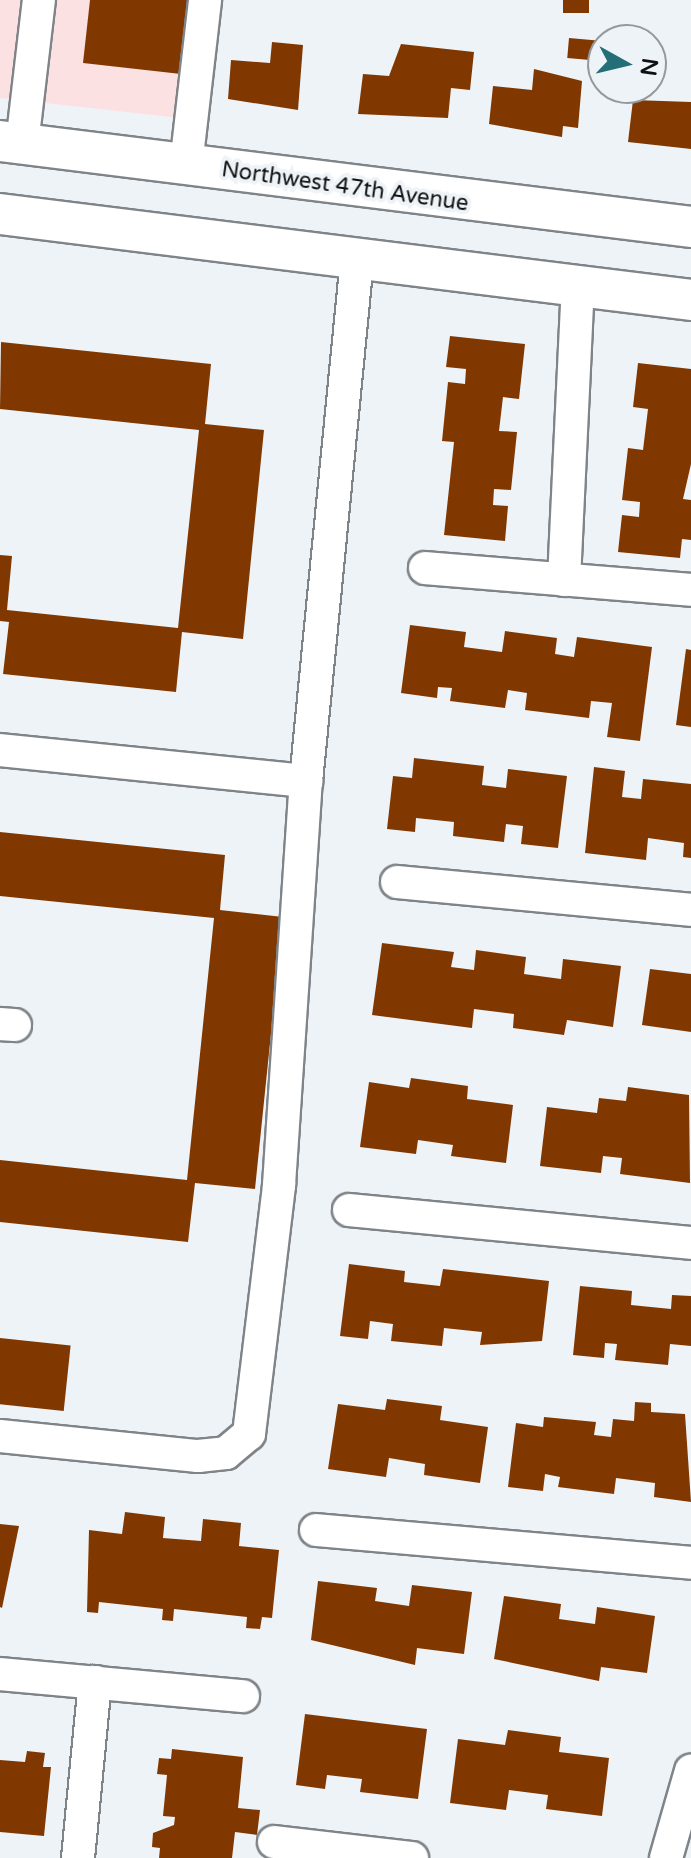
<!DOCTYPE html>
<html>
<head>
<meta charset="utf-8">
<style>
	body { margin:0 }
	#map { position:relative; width:691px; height:1858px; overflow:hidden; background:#eef3f8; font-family:"Varela Round",sans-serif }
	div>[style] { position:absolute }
	.commercial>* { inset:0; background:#fce1e3 }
	.building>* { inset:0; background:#813800; transform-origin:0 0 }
	.roads { filter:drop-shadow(2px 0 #7f8488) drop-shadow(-2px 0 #7f8488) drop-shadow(0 2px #7f8488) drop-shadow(0 -2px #7f8488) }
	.minor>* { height:32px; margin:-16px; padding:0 16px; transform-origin:16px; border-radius:16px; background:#fff }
	.major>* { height:40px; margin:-20px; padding:0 20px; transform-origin:20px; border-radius:20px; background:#fff }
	span { translate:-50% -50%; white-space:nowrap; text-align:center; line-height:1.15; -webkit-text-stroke:8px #eef3f8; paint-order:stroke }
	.street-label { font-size:22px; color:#0f1012 }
	.north { position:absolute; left:587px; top:24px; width:80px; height:80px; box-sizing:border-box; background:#eef3f8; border:2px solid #95989c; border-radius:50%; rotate:98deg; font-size:22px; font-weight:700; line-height:32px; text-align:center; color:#0f1012 }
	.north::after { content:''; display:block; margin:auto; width:28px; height:36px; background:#246e77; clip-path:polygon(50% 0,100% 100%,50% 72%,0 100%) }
</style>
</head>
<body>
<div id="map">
	<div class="commercial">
		<div style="clip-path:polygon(0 0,194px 0,180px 118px,0 98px)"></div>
	</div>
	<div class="building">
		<div style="clip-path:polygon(90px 0,190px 0,181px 74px,83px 63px)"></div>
		<div style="left:563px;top:0;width:26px;height:13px"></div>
		<div style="left:569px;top:38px;width:34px;height:20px;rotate:5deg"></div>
		<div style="clip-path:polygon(272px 42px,303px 45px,298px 110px,228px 99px,231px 60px,270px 63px)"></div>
		<div style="clip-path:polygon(401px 44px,474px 52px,470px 90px,451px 88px,448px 118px,358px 114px,363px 74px,389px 76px)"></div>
		<div style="clip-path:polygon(534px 69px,582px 81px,578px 128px,563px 126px,562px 137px,489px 124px,493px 86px,532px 90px)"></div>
		<div style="clip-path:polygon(633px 100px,691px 102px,691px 149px,628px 142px)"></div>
		<div style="clip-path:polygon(450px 336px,525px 344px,519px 399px,503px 397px,499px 431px,517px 432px,511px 490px,494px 489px,493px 505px,508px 506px,505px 541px,444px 535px,454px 442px,442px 441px,448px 382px,465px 384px,466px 369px,446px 367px)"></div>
		<div style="clip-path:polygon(1px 342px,211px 364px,205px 424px,264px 430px,243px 639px,182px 632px,176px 692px,3px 674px,9px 622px,0 621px,0 555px,12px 556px,7px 610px,178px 628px,199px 430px,0 409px)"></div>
		<div style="clip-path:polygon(638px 363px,691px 369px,691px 464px,683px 499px,691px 500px,691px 540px,682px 539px,680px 558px,618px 552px,622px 515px,639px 517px,640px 502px,622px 500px,628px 448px,643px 450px,648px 409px,633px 407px)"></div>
		<div style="clip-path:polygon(410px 625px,466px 632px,464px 647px,502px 652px,505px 631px,557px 638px,555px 654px,574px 657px,577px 637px,652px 647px,640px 741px,607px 737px,612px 703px,591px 701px,589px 718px,525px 710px,527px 693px,508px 690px,505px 708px,450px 701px,452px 688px,438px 687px,437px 698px,401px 693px)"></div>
		<div style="clip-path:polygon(686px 649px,691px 650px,691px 727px,676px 725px)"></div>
		<div style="clip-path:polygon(414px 758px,484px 766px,482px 785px,506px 788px,508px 769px,567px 776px,558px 848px,521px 844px,523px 826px,506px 824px,504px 842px,453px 836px,454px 822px,416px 818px,415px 832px,387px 829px,393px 776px,412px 778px)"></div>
		<div style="clip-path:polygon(594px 767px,625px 771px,622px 797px,641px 799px,643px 779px,691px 784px,691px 858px,683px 857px,684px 843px,648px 838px,646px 860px,585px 853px)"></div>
		<div style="clip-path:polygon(0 832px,225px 855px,220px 910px,283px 917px,255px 1189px,195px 1183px,188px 1242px,0 1222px,0 1160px,187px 1180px,214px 918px,0 896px)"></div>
		<div style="clip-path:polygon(382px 943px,454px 952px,451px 967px,474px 970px,476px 950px,526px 957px,524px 974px,561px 979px,563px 959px,621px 966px,613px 1027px,567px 1020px,564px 1035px,513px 1028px,514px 1014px,474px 1009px,472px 1028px,372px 1015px)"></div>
		<div style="clip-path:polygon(650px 969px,691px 974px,691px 1032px,642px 1025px)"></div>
		<div style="clip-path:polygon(411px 1078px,468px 1086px,467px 1099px,513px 1105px,506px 1163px,451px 1156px,453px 1145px,418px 1140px,416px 1154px,360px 1147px,369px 1082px,409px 1088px)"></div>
		<div style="clip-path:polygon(628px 1087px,689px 1095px,690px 1183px,620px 1174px,622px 1158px,603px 1156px,601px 1173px,540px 1166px,547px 1107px,597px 1113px,599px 1098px,626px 1101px)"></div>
		<div style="clip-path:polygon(349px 1264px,405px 1271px,404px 1282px,440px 1286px,443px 1269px,549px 1281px,542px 1341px,480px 1345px,482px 1332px,444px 1328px,442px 1346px,391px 1341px,393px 1324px,370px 1321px,368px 1339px,340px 1336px)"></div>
		<div style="clip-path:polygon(580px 1286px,632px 1291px,631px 1305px,671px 1309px,672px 1295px,691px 1296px,691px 1346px,670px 1344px,668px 1365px,615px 1360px,617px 1344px,605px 1343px,604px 1358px,573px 1355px)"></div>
		<div style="left:0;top:1338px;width:71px;height:66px;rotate:6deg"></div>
		<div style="clip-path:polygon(387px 1399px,442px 1406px,440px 1420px,488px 1427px,480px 1483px,424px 1475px,425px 1464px,389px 1458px,386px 1477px,328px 1469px,338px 1404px,385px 1410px)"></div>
		<div style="clip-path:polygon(635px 1402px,651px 1403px,651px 1412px,685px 1414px,691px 1502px,654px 1497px,655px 1483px,616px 1478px,614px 1494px,558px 1487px,560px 1477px,545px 1474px,543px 1491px,508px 1487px,516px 1423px,543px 1427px,544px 1417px,596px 1422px,594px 1435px,611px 1437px,613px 1419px,634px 1421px)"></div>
		<div style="clip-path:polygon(125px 1512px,165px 1517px,163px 1538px,201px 1541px,203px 1519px,241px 1523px,239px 1546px,279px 1550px,272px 1618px,262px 1617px,260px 1629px,246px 1628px,247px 1617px,174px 1609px,173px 1621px,162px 1620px,163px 1609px,99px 1602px,98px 1613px,87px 1612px,89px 1530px,122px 1534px)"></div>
		<div style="clip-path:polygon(0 1524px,19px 1526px,2px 1608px,0 1607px)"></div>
		<div style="clip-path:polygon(318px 1581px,377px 1588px,375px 1601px,409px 1606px,412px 1585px,472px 1592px,464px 1654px,417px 1648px,415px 1665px,311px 1640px)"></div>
		<div style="clip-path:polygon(504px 1596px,561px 1604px,559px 1619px,595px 1624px,597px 1607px,655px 1616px,647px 1673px,601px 1667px,599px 1681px,494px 1659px)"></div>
		<div style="clip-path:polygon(305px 1714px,427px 1729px,418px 1799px,360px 1792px,362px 1779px,327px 1775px,325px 1789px,296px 1785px)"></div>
		<div style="clip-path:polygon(508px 1730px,561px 1737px,559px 1752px,609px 1758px,602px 1816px,546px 1809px,548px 1795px,509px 1790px,506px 1810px,450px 1803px,458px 1739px,505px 1745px)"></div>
		<div style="clip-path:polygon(172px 1749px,243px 1757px,238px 1808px,260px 1810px,257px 1835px,235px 1832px,232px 1858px,159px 1858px,160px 1848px,152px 1847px,153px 1833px,174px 1825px,175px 1817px,163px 1816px,167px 1775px,157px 1774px,159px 1758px,171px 1759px)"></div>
		<div style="clip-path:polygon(27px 1751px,45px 1753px,43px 1767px,51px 1767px,44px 1836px,0 1832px,0 1760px,25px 1762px)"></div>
	</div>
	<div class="roads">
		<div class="minor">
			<div style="left:22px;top:144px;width:145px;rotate:-83.3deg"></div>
			<div style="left:186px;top:165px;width:166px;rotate:-83.4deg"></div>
			<div style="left:425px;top:568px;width:267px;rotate:4.7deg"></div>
			<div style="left:564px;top:580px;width:292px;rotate:-87.3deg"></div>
			<div style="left:0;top:750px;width:308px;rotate:5.8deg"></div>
			<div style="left:397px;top:882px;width:295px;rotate:5.4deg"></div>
			<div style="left:0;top:1024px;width:15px;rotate:4deg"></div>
			<div style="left:349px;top:1210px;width:344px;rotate:5.5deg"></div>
			<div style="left:0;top:1436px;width:199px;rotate:5.8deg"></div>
			<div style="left:198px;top:1456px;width:28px;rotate:-6deg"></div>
			<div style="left:226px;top:1453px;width:30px;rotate:-40deg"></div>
			<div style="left:249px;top:1434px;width:251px;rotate:-83.1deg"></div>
			<div style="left:279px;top:1185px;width:405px;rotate:-86.2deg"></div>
			<div style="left:306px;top:781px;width:523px;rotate:-84.41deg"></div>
			<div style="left:316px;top:1530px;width:376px;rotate:5deg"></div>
			<div style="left:0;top:1674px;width:244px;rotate:5.2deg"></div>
			<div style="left:274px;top:1842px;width:139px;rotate:6.6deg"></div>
			<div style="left:78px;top:1858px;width:177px;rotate:-84.5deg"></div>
			<div style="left:666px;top:1858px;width:91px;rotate:-74deg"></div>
		</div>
		<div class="major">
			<div style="left:0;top:141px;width:696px;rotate:7.09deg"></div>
			<div style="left:0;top:214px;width:696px;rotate:7.09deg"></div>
		</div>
	</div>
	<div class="street-label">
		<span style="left:345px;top:187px;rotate:8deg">Northwest 47th Avenue</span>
	</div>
	<div class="north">N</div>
</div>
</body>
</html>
